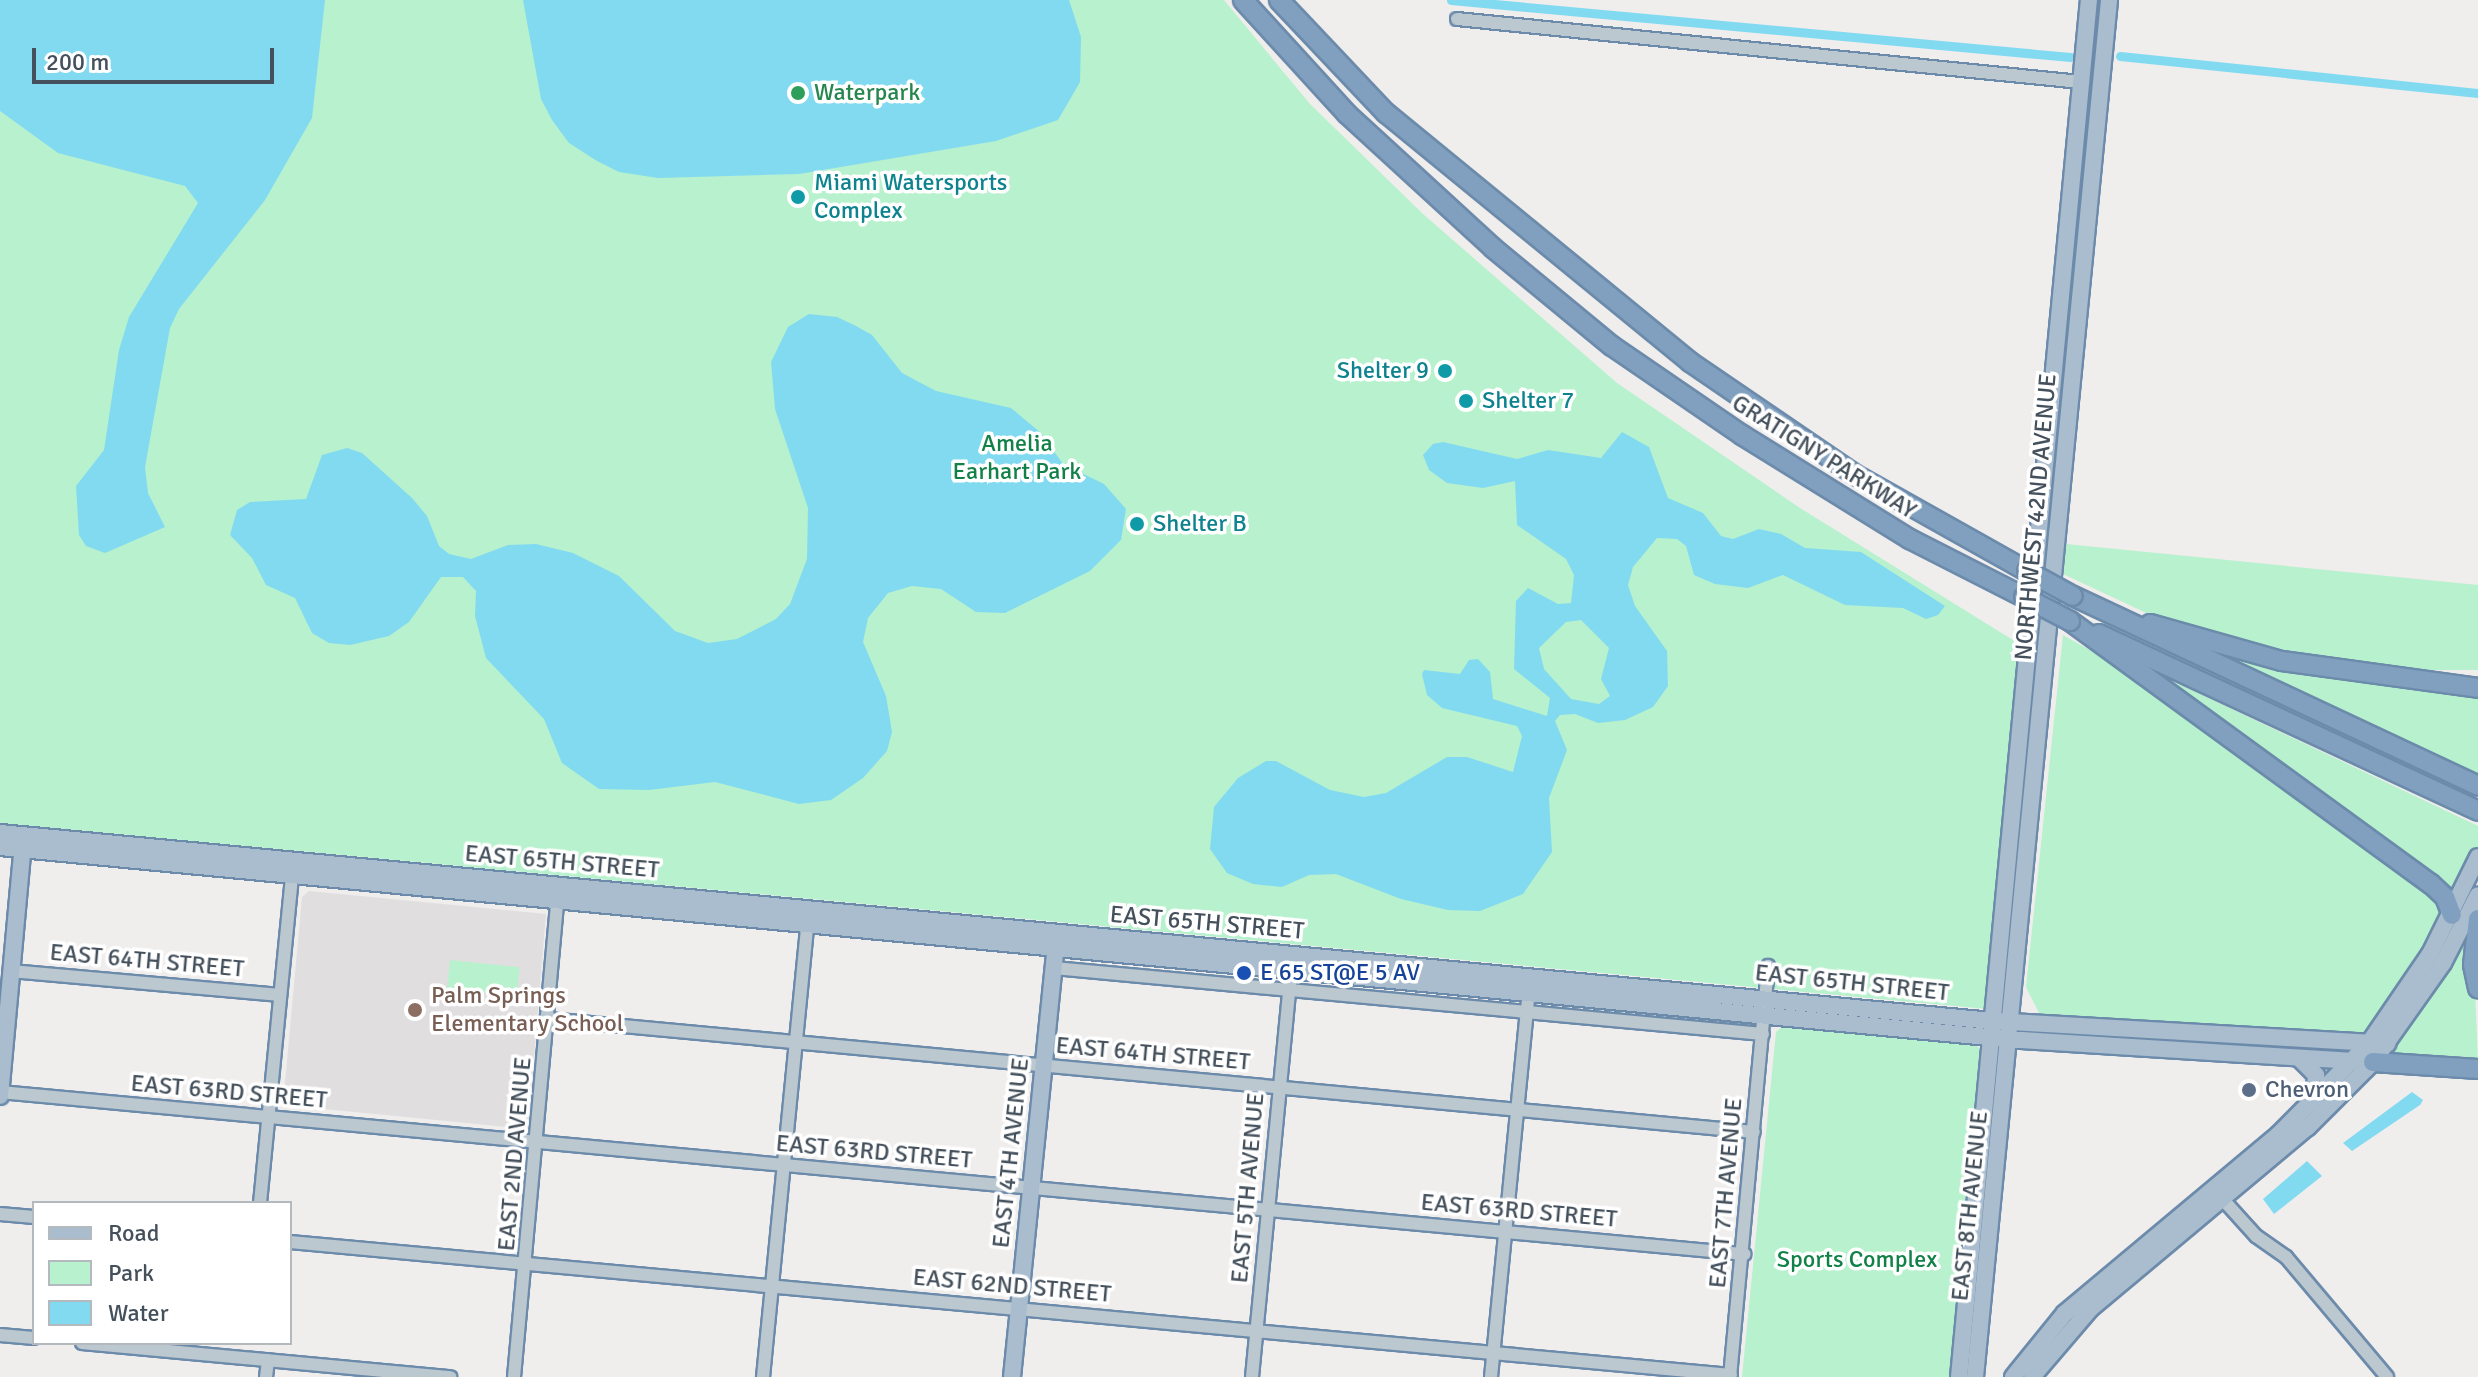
<!DOCTYPE html>
<html>
<head>
<meta charset="utf-8">
<style>
	body { margin:0 }
	#map { position:relative; width:2478px; height:1377px; overflow:hidden; background:#f0eded; font-family:Signika,sans-serif }
	div>[style] { position:absolute }
	.education>* { inset:0; background:#e1dedf }
	.green>* { inset:0; background:#b7f1cd; transform-origin:0 0 }
	.water>* { inset:0; background:#82daf1 }
	.canal>* { height:9px; margin:-4.5px; padding:0 4.5px; transform-origin:4.5px; border-radius:4.5px; background:#82daf1 }
	.roads { filter:drop-shadow(2px 0 #6c8bab) drop-shadow(-2px 0 #6c8bab) drop-shadow(0 2px #6c8bab) drop-shadow(0 -2px #6c8bab) }
	.minor>* { height:12px; margin:-6px; padding:0 6px; transform-origin:6px; border-radius:6px; background:#bcc8d0 }
	.major>* { height:16px; margin:-8px; padding:0 8px; transform-origin:8px; border-radius:8px; background:#aabdce }
	.highway>* { height:18px; margin:-9px; padding:0 9px; transform-origin:9px; border-radius:9px; background:#81a0bf }
	.bridges { filter:drop-shadow(2px 0 #6c8bab) drop-shadow(-2px 0 #6c8bab) drop-shadow(0 2px #6c8bab) drop-shadow(0 -2px #6c8bab) }
	.highway-bridge>* { height:18px; margin:-9px; padding:0 9px; transform-origin:9px; border-radius:9px; background:#81a0bf }
	.dots>* { width:22px; height:22px; translate:-50% -50%; box-sizing:border-box; border:4px solid #fff; border-radius:50% }
	span { translate:-50% -50%; white-space:nowrap; text-align:center; line-height:1.15; -webkit-text-stroke:7px #fff; paint-order:stroke }
	.leisure-label { font-size:24px; color:#27864d }
	.left { translate:0 -50%; text-align:left }
	.culture-label { font-size:24px; color:#0d838f }
	.right { translate:-100% -50%; text-align:right }
	.park-label { font-size:24px; color:#118148 }
	.street-label { font-size:24px; color:#44505b }
	.transit-label { font-size:24px; color:#164399 }
	.education-label { font-size:24px; color:#785e54 }
	.service-label { font-size:24px; color:#4e5e75 }
	.legend { position:absolute; left:32px; top:1201px; width:260px; height:144px; box-sizing:border-box; background:#fff; border:2px solid #b4b9bd; margin:0; padding:10px 14px; list-style:none; font-size:24px; color:#44505b }
	.legend li { display:flex; align-items:center; gap:16px; height:40px }
	.legend b { width:40px; border:2px solid #b4b9bd }
	.scale { position:absolute; left:32px; top:48px; width:242px; height:36px; box-sizing:border-box; border:4px solid #44505b; border-top:0; padding-left:10px; font-size:24px; line-height:28px; white-space:nowrap; color:#44505b; -webkit-text-stroke:6px #fff; paint-order:stroke }
</style>
</head>
<body>
<div id="map">
	<div class="education">
		<div style="clip-path:polygon(309px 891px,546px 914px,528px 1129px,283px 1105px,302px 897px)"></div>
	</div>
	<div class="green">
		<div style="clip-path:polygon(0 0,1224px 0,1310px 104px,1423px 214px,1617px 383px,1800px 508px,2021px 645px,1987px 1009px,0 823px)"></div>
		<div style="clip-path:polygon(2066px 544px,2478px 585px,2478px 670px,2393px 670px,2282px 654px,2172px 625px,2063px 574px)"></div>
		<div style="clip-path:polygon(2063px 635px,2127px 671px,2442px 900px,2443px 922px,2366px 1034px,2040px 1015px,2026px 987px)"></div>
		<div style="clip-path:polygon(2203px 647px,2478px 691px,2478px 774px,2347px 714px)"></div>
		<div style="clip-path:polygon(2135px 663px,2478px 826px,2478px 846px,2455px 898px)"></div>
		<div style="clip-path:polygon(2472px 918px,2478px 1063px,2395px 1056px,2390px 1050px)"></div>
		<div style="left:450px;top:960px;width:70px;height:29px;rotate:6deg"></div>
		<div style="clip-path:polygon(1784px 1025px,1975px 1044px,1981px 1050px,1950px 1377px,1742px 1377px,1776px 1032px)"></div>
	</div>
	<div class="water">
		<div style="clip-path:polygon(0 0,325px 0,312px 118px,265px 200px,179px 309px,170px 328px,145px 467px,148px 493px,165px 527px,105px 553px,86px 546px,79px 535px,76px 486px,104px 450px,119px 350px,129px 317px,198px 203px,185px 186px,58px 153px,0 111px)"></div>
		<div style="clip-path:polygon(523px 0,1069px 0,1081px 37px,1080px 82px,1058px 120px,996px 141px,799px 174px,658px 178px,619px 172px,597px 161px,569px 143px,552px 120px,541px 99px)"></div>
		<div style="clip-path:polygon(809px 314px,837px 317px,856px 326px,872px 335px,902px 373px,936px 391px,1011px 408px,1041px 433px,1063px 464px,1104px 484px,1126px 509px,1121px 540px,1090px 571px,1005px 613px,976px 612px,941px 589px,912px 586px,888px 593px,868px 618px,863px 642px,886px 696px,892px 732px,887px 751px,863px 778px,831px 800px,799px 804px,715px 782px,649px 790px,599px 789px,562px 763px,544px 719px,486px 658px,475px 616px,476px 591px,463px 577px,441px 577px,409px 622px,389px 636px,350px 645px,329px 643px,312px 633px,295px 598px,266px 585px,252px 558px,230px 535px,237px 510px,250px 502px,306px 499px,322px 455px,347px 448px,362px 453px,412px 498px,427px 516px,439px 546px,449px 554px,471px 559px,508px 545px,536px 544px,573px 553px,619px 576px,675px 631px,708px 643px,737px 639px,776px 619px,790px 604px,807px 559px,808px 508px,775px 409px,771px 362px,788px 327px)"></div>
		<div style="clip-path:polygon(evenodd,1622px 432px,1649px 447px,1668px 498px,1703px 513px,1721px 536px,1733px 539px,1759px 529px,1781px 534px,1805px 548px,1861px 552px,1945px 606px,1938px 615px,1926px 619px,1903px 608px,1845px 605px,1783px 575px,1748px 588px,1715px 584px,1694px 575px,1686px 546px,1677px 539px,1657px 538px,1633px 567px,1628px 585px,1635px 606px,1667px 651px,1668px 686px,1653px 707px,1625px 720px,1598px 723px,1575px 714px,1560px 715px,1555px 721px,1567px 750px,1549px 798px,1552px 852px,1523px 894px,1480px 911px,1448px 910px,1401px 899px,1336px 874px,1309px 875px,1282px 887px,1253px 884px,1227px 873px,1210px 849px,1214px 807px,1238px 778px,1266px 761px,1276px 761px,1330px 790px,1364px 797px,1386px 793px,1447px 757px,1467px 757px,1513px 772px,1522px 736px,1517px 726px,1442px 708px,1427px 695px,1422px 674px,1424px 670px,1460px 674px,1469px 660px,1478px 659px,1490px 672px,1493px 699px,1547px 716px,1550px 698px,1514px 669px,1516px 601px,1528px 588px,1558px 604px,1571px 603px,1574px 575px,1566px 559px,1517px 525px,1515px 481px,1483px 488px,1447px 483px,1429px 470px,1423px 455px,1433px 444px,1443px 442px,1517px 459px,1548px 450px,1601px 458px,1622px 432px,1581px 620px,1609px 648px,1601px 679px,1610px 696px,1599px 704px,1571px 699px,1544px 669px,1539px 648px,1566px 622px,1581px 620px)"></div>
		<div style="clip-path:polygon(2412px 1092px,2423px 1100px,2420px 1105px,2352px 1151px,2343px 1143px)"></div>
		<div style="clip-path:polygon(2307px 1161px,2322px 1176px,2274px 1214px,2263px 1199px)"></div>
	</div>
	<div class="canal">
		<div style="left:1451px;top:0;width:622px;rotate:5.26deg"></div>
		<div style="left:2120px;top:56px;width:360px;rotate:5.9deg"></div>
	</div>
	<div class="roads">
		<div class="minor">
			<div style="left:1457px;top:19px;width:627px;rotate:5.77deg"></div>
			<div style="left:1054px;top:968px;width:712px;rotate:5.32deg"></div>
			<div style="left:11px;top:971px;width:270px;rotate:5.1deg"></div>
			<div style="left:548px;top:1019px;width:1211px;rotate:5.35deg"></div>
			<div style="left:0;top:1092px;width:1752px;rotate:5.31deg"></div>
			<div style="left:2218px;top:1194px;width:57px;rotate:47.9deg"></div>
			<div style="left:2256px;top:1236px;width:37px;rotate:35deg"></div>
			<div style="left:2286px;top:1257px;width:157px;rotate:49.9deg"></div>
			<div style="left:260px;top:1203px;width:337px;rotate:-84.4deg"></div>
			<div style="left:0;top:1214px;width:34px;rotate:5deg"></div>
			<div style="left:290px;top:1242px;width:1447px;rotate:5.27deg"></div>
			<div style="left:0;top:1335px;width:34px;rotate:5deg"></div>
			<div style="left:82px;top:1343px;width:370px;rotate:5.3deg"></div>
			<div style="left:266px;top:1377px;width:17px;rotate:-83deg"></div>
			<div style="left:514px;top:1377px;width:485px;rotate:-84.8deg"></div>
			<div style="left:763px;top:1377px;width:461px;rotate:-84.4deg"></div>
			<div style="left:1252px;top:1377px;width:417px;rotate:-84.5deg"></div>
			<div style="left:1491px;top:1377px;width:393px;rotate:-84.4deg"></div>
			<div style="left:1730px;top:1377px;width:413px;rotate:-84.7deg"></div>
		</div>
		<div class="major">
			<div style="left:0;top:833px;width:2002px;rotate:5.39deg"></div>
			<div style="left:1993px;top:1021px;width:395px;rotate:3.3deg"></div>
			<div style="left:0;top:847px;width:2030px;rotate:5.46deg"></div>
			<div style="left:2021px;top:1040px;width:353px;rotate:3.6deg"></div>
			<div style="left:2300px;top:1059px;width:23px;rotate:45deg"></div>
			<div style="left:2316px;top:1075px;width:27px;rotate:94deg"></div>
			<div style="left:0;top:1096px;width:256px;rotate:-84.8deg"></div>
			<div style="left:1012px;top:1377px;width:442px;rotate:-84.2deg"></div>
			<div style="left:1959px;top:1377px;width:1383px;rotate:-84.61deg"></div>
			<div style="left:1975px;top:1377px;width:1384px;rotate:-84.44deg"></div>
			<div style="left:2013px;top:1377px;width:82px;rotate:-50.9deg"></div>
			<div style="left:2065px;top:1313px;width:279px;rotate:-39.9deg"></div>
			<div style="left:2279px;top:1134px;width:128px;rotate:-45.3deg"></div>
			<div style="left:2369px;top:1043px;width:108px;rotate:-55.6deg"></div>
			<div style="left:2430px;top:954px;width:108px;rotate:-63.7deg"></div>
			<div style="left:2032px;top:1377px;width:89px;rotate:-49.5deg"></div>
			<div style="left:2090px;top:1309px;width:284px;rotate:-39.9deg"></div>
			<div style="left:2308px;top:1127px;width:92px;rotate:-45deg"></div>
			<div style="left:2373px;top:1062px;width:121px;rotate:-54.7deg"></div>
			<div style="left:2443px;top:963px;width:76px;rotate:-62.8deg"></div>
		</div>
		<div class="highway">
			<div style="left:1243px;top:0;width:154px;rotate:47.6deg"></div>
			<div style="left:1347px;top:114px;width:198px;rotate:42.5deg"></div>
			<div style="left:1493px;top:248px;width:154px;rotate:39.5deg"></div>
			<div style="left:1612px;top:346px;width:158px;rotate:34.4deg"></div>
			<div style="left:1742px;top:435px;width:198px;rotate:31.8deg"></div>
			<div style="left:1910px;top:539px;width:128px;rotate:27deg"></div>
			<div style="left:1279px;top:0;width:156px;rotate:46.6deg"></div>
			<div style="left:1386px;top:113px;width:393px;rotate:39.3deg"></div>
			<div style="left:1690px;top:362px;width:199px;rotate:34.3deg"></div>
			<div style="left:1854px;top:474px;width:198px;rotate:29.3deg"></div>
			<div style="left:2073px;top:596px;width:447px;rotate:25.1deg"></div>
			<div style="left:2070px;top:621px;width:447px;rotate:36.1deg"></div>
			<div style="left:2431px;top:884px;width:19px;rotate:43deg"></div>
			<div style="left:2445px;top:897px;width:19px;rotate:69deg"></div>
			<div style="left:2150px;top:624px;width:137px;rotate:15.7deg"></div>
			<div style="left:2282px;top:661px;width:198px;rotate:7.8deg"></div>
			<div style="left:2099px;top:634px;width:418px;rotate:25deg"></div>
			<div style="left:2478px;top:919px;width:46px;rotate:96.2deg"></div>
			<div style="left:2473px;top:965px;width:24px;rotate:78deg"></div>
			<div style="left:2373px;top:1062px;width:105px;rotate:3.8deg"></div>
		</div>
	</div>
	<div class="bridges">
		<div class="highway-bridge">
			<div style="left:2027px;top:571px;width:52px;rotate:28.5deg"></div>
			<div style="left:2024px;top:597px;width:52px;rotate:27.6deg"></div>
		</div>
	</div>
	<div class="dots">
		<div style="left:798px;top:93px;background:#2e9e5b"></div>
		<div style="left:798px;top:197px;background:#0f9aa8"></div>
		<div style="left:1445px;top:371px;background:#0f9aa8"></div>
		<div style="left:1466px;top:401px;background:#0f9aa8"></div>
		<div style="left:1137px;top:524px;background:#0f9aa8"></div>
		<div style="left:1244px;top:973px;background:#1a4fb4"></div>
		<div style="left:415px;top:1010px;background:#8d6e63"></div>
		<div style="left:2249px;top:1090px;background:#5c6f8a"></div>
	</div>
	<div class="leisure-label">
		<span class="left" style="left:814px;top:93px">Waterpark</span>
	</div>
	<div class="culture-label">
		<span class="left" style="left:814px;top:197px">Miami Watersports<br>Complex</span>
		<span class="right" style="left:1429px;top:371px">Shelter 9</span>
		<span class="left" style="left:1482px;top:401px">Shelter 7</span>
		<span class="left" style="left:1153px;top:524px">Shelter B</span>
	</div>
	<div class="park-label">
		<span style="left:1017px;top:458px">Amelia<br>Earhart Park</span>
		<span style="left:1857px;top:1260px">Sports Complex</span>
	</div>
	<div class="street-label">
		<span style="left:1824px;top:457px;rotate:32deg">GRATIGNY PARKWAY</span>
		<span style="left:2036px;top:517px;rotate:-85deg">NORTHWEST 42ND AVENUE</span>
		<span style="left:562px;top:862px;rotate:5deg">EAST 65TH STREET</span>
		<span style="left:1207px;top:923px;rotate:5deg">EAST 65TH STREET</span>
		<span style="left:147px;top:961px;rotate:5deg">EAST 64TH STREET</span>
		<span style="left:1852px;top:983px;rotate:6deg">EAST 65TH STREET</span>
		<span style="left:1153px;top:1054px;rotate:5deg">EAST 64TH STREET</span>
		<span style="left:229px;top:1092px;rotate:5deg">EAST 63RD STREET</span>
		<span style="left:874px;top:1152px;rotate:5deg">EAST 63RD STREET</span>
		<span style="left:1011px;top:1153px;rotate:-84deg">EAST 4TH AVENUE</span>
		<span style="left:515px;top:1154px;rotate:-85deg">EAST 2ND AVENUE</span>
		<span style="left:1248px;top:1188px;rotate:-85deg">EAST 5TH AVENUE</span>
		<span style="left:1726px;top:1193px;rotate:-85deg">EAST 7TH AVENUE</span>
		<span style="left:1970px;top:1206px;rotate:-84deg">EAST 8TH AVENUE</span>
		<span style="left:1519px;top:1211px;rotate:5deg">EAST 63RD STREET</span>
		<span style="left:1012px;top:1286px;rotate:5deg">EAST 62ND STREET</span>
	</div>
	<div class="transit-label">
		<span class="left" style="left:1260px;top:973px">E 65 ST@E 5 AV</span>
	</div>
	<div class="education-label">
		<span class="left" style="left:431px;top:1010px">Palm Springs<br>Elementary School</span>
	</div>
	<div class="service-label">
		<span class="left" style="left:2265px;top:1090px">Chevron</span>
	</div>
	<ul class="legend">
	<li><b style="height:10px;background:#aabdce"></b>Road</li>
	<li><b style="height:22px;background:#b7f1cd"></b>Park</li>
	<li><b style="height:22px;background:#82daf1"></b>Water</li>
	</ul>
	<div class="scale">200 m</div>
</div>
</body>
</html>
